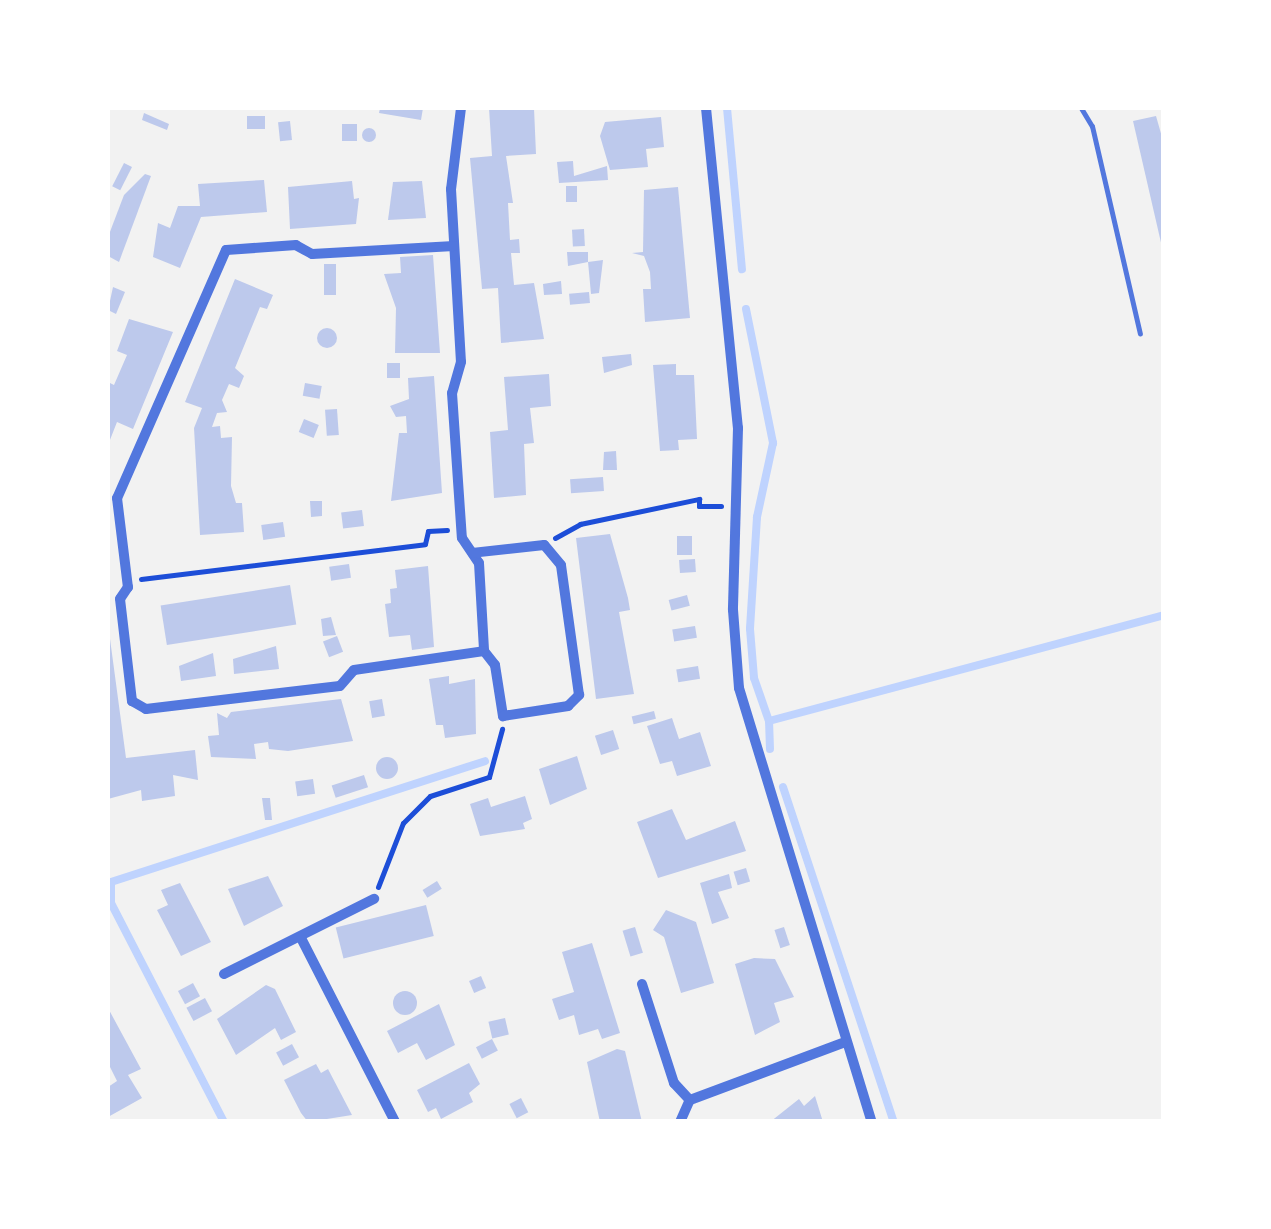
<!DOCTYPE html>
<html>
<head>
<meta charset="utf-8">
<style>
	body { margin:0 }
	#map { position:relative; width:1271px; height:1229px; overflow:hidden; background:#f2f2f2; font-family:"Public Sans",sans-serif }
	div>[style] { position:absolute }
	.stream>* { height:8px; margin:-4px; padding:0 4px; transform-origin:4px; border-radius:4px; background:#bfd3fe }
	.building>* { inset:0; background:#bdc9ec; transform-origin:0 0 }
	.round { border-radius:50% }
	.path>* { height:5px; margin:-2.5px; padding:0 2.5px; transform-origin:2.5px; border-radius:2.5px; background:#1d4ed8 }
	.service>* { height:5px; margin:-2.5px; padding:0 2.5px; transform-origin:2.5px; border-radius:2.5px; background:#5277de }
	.minor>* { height:10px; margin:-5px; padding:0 5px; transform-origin:5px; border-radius:5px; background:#5277de }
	span { translate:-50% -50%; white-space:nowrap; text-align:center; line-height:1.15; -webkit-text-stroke:8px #fff; paint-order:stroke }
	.frame { position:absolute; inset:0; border:110px solid #fff; pointer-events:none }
</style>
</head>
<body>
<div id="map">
	<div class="stream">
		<div style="left:727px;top:108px;width:162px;rotate:84.7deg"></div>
		<div style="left:746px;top:309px;width:137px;rotate:78.6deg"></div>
		<div style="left:773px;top:443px;width:76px;rotate:102.2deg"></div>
		<div style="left:757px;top:517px;width:112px;rotate:93.6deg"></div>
		<div style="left:750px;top:629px;width:49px;rotate:85.3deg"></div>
		<div style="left:754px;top:678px;width:46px;rotate:70.8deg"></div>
		<div style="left:770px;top:749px;width:28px;rotate:-92deg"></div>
		<div style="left:769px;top:721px;width:409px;rotate:-15deg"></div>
		<div style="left:783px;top:787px;width:353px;rotate:71.7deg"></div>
		<div style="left:224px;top:1122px;width:246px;rotate:-117.3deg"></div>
		<div style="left:111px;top:903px;width:21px;rotate:-90deg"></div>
		<div style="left:111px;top:882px;width:393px;rotate:-17.9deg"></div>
	</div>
	<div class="building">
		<div style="clip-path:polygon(380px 108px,423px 108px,421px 120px,379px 113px)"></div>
		<div style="clip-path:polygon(489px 108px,534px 108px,536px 154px,506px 156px,513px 203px,508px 203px,510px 240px,519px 239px,520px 253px,511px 253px,514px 285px,534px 283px,544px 339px,501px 343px,498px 288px,482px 289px,470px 158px,492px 156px)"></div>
		<div style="clip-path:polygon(144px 113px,169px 124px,167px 130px,142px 120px)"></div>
		<div style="left:265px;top:116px;width:13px;height:18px;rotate:90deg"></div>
		<div style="clip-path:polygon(1156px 116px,1164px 144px,1162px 247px,1133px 121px)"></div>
		<div style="clip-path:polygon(661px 117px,664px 147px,646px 149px,648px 167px,610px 170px,600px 136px,605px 122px)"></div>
		<div style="left:290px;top:121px;width:19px;height:12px;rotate:84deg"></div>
		<div style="left:342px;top:124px;width:15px;height:17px"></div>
		<div class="round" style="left:362px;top:128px;width:14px;height:14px"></div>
		<div style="clip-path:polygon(573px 161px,574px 176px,607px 166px,608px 180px,559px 183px,557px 162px)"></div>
		<div style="left:124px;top:163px;width:9px;height:26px;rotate:27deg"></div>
		<div style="clip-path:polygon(145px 174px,151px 176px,119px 262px,108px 256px,108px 237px,124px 195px)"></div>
		<div style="clip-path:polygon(264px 180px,267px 212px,201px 217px,180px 268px,153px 257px,158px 223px,170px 228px,178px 206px,200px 206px,198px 184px)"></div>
		<div style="clip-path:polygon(352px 181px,354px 199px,359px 198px,356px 224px,290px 229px,288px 187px)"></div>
		<div style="clip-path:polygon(422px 181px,426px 218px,388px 220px,393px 182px)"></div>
		<div style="left:566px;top:186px;width:11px;height:16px"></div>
		<div style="clip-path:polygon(678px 187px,690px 318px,645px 322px,643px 289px,651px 289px,650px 272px,644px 256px,632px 253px,643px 252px,644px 190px)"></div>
		<div style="left:584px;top:229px;width:17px;height:12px;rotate:87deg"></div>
		<div style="clip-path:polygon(567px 252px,588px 252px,588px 262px,568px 266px)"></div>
		<div style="clip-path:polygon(433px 255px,440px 353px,395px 353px,396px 308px,384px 274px,401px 273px,400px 257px)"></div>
		<div style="clip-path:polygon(603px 260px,599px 293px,591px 294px,588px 262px)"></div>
		<div style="left:324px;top:264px;width:12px;height:31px"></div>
		<div style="clip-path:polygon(235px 279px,273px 295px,267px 309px,260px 307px,235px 368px,244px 376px,239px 388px,229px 384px,222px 400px,227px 412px,217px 413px,212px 427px,220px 426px,221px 438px,232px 437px,231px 486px,236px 503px,242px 503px,244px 532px,200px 535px,194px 428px,202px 408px,185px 402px)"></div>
		<div style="clip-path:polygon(561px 281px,562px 294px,544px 295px,543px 284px)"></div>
		<div style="clip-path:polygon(113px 287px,125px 292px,116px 314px,108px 310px)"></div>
		<div style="left:589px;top:292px;width:11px;height:20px;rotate:85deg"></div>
		<div style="clip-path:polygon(129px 319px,173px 332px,133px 429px,117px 422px,108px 445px,108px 382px,114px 385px,127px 355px,117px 351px)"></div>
		<div class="round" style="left:317px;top:328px;width:20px;height:20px"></div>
		<div style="clip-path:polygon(631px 354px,632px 365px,604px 373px,602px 357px)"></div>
		<div style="left:387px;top:363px;width:13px;height:15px"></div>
		<div style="clip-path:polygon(676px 364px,676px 375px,694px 375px,697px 439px,678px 440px,679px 450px,660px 451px,653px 365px)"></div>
		<div style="clip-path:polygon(549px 374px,551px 406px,530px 408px,534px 443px,524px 444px,526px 495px,494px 498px,490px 432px,508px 430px,504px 377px)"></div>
		<div style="clip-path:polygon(434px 376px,442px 493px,391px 501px,399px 433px,407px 433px,406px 416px,396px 417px,390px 406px,409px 399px,408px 378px)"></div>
		<div style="left:305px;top:383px;width:17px;height:13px;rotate:10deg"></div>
		<div style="left:337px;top:409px;width:26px;height:12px;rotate:86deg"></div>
		<div style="left:304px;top:419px;width:16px;height:14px;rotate:22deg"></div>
		<div style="clip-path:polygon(616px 451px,617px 470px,603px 470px,604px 452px)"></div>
		<div style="left:603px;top:477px;width:14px;height:33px;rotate:86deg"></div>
		<div style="clip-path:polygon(310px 501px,322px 501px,322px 516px,311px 517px)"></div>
		<div style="left:362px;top:510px;width:16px;height:21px;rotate:83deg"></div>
		<div style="left:283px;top:522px;width:15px;height:22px;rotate:82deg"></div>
		<div style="clip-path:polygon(610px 534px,628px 598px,630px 610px,619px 612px,634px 694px,596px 699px,576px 538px)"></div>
		<div style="left:677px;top:536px;width:15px;height:19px"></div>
		<div style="left:695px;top:559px;width:13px;height:16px;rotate:86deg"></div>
		<div style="left:349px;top:564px;width:14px;height:20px;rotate:82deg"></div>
		<div style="clip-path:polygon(428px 566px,434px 647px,412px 650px,410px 635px,389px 637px,385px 604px,391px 603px,390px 589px,397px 588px,395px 570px)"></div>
		<div style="left:290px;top:585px;width:40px;height:131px;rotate:81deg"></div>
		<div style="left:687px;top:595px;width:11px;height:19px;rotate:75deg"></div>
		<div style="clip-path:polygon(331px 617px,336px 635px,323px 636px,321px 619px)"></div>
		<div style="clip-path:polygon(108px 624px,126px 758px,195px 750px,198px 780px,173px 775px,175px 796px,142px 801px,141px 790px,108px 799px)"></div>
		<div style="left:695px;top:626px;width:12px;height:23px;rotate:81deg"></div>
		<div style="left:337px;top:636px;width:17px;height:15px;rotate:69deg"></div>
		<div style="clip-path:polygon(276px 646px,279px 669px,234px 674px,233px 659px)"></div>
		<div style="clip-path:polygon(213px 653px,216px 676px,181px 681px,179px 666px)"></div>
		<div style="left:698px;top:666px;width:13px;height:22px;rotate:81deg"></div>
		<div style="clip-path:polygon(449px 676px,449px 684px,475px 679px,476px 734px,445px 738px,443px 725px,436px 725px,429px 679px)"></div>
		<div style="clip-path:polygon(341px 699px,353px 741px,288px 751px,269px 749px,268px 742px,254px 744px,256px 759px,211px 757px,208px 736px,219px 735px,217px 713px,227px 718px,231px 712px)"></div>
		<div style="left:382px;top:699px;width:17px;height:13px;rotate:80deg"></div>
		<div style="left:654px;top:711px;width:8px;height:23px;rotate:76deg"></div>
		<div style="clip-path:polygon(672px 718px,679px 739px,700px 732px,711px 766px,677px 776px,672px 761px,660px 764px,647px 726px)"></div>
		<div style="left:613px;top:730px;width:20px;height:19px;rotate:72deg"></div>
		<div style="clip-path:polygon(577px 756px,587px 789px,550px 805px,539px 769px)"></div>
		<div class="round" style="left:376px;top:757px;width:22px;height:22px"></div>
		<div style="left:364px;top:775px;width:13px;height:34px;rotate:72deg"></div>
		<div style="left:313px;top:779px;width:15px;height:18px;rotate:82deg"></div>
		<div style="clip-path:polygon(525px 796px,532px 819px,523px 823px,525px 829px,480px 836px,470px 804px,488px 798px,491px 807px)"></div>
		<div style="clip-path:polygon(262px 798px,270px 798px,272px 820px,265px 820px)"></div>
		<div style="clip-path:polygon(672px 809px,686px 840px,735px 821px,746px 851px,658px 878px,637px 822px)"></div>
		<div style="left:746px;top:868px;width:14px;height:13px;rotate:73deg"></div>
		<div style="clip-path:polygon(729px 874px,732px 888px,718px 892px,729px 918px,712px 924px,700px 883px)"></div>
		<div style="clip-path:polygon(268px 876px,283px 906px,244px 926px,228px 889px)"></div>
		<div style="left:437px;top:881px;width:9px;height:17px;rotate:58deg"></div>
		<div style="clip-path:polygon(180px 883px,211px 942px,181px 956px,157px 910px,168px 905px,161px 890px)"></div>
		<div style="left:426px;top:905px;width:32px;height:93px;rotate:76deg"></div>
		<div style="clip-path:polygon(666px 910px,696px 922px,714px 983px,681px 993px,664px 937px,653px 930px)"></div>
		<div style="left:635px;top:927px;width:27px;height:13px;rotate:73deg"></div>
		<div style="left:784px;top:927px;width:19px;height:10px;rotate:72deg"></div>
		<div style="clip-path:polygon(592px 943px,620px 1033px,602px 1039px,598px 1029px,579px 1035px,574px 1015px,559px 1020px,552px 999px,574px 992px,562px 952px)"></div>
		<div style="clip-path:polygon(754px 958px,775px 959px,794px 997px,774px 1003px,780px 1022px,755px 1035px,735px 964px)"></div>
		<div style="left:481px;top:976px;width:13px;height:13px;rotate:67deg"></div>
		<div style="left:193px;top:983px;width:15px;height:17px;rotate:62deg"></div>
		<div style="clip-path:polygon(266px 985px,275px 989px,296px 1032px,281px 1040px,275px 1028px,236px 1055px,217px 1019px)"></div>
		<div class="round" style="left:393px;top:991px;width:24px;height:24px"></div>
		<div style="left:205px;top:998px;width:15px;height:21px;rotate:62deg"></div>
		<div style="clip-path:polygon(439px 1004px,455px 1045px,426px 1060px,417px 1043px,398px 1053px,387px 1031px)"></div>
		<div style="clip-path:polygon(108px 1008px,141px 1069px,128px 1075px,142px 1098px,108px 1117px,108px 1087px,117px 1081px,108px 1063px)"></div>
		<div style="left:505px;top:1018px;width:17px;height:17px;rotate:77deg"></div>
		<div style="left:492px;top:1039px;width:13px;height:18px;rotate:63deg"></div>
		<div style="left:292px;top:1044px;width:15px;height:18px;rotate:62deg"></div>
		<div style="clip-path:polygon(617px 1049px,625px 1051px,642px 1122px,600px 1122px,587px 1062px)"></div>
		<div style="clip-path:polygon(469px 1063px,480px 1084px,469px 1093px,473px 1102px,441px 1119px,436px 1108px,428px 1112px,417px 1090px)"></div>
		<div style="clip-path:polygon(316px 1064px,321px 1073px,328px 1069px,352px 1115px,308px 1122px,301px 1113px,284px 1080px)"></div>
		<div style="clip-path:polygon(815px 1096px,823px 1122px,770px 1122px,799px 1099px,804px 1106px)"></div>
		<div style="left:521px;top:1098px;width:16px;height:13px;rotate:63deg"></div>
	</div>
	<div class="path">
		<div style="left:555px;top:538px;width:29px;rotate:-29deg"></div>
		<div style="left:580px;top:524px;width:122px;rotate:-11.9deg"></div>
		<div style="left:699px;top:499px;width:7px;rotate:90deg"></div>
		<div style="left:699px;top:506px;width:22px"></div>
		<div style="left:141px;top:579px;width:286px;rotate:-7deg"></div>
		<div style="left:425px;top:544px;width:13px;rotate:-77deg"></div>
		<div style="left:428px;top:531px;width:19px;rotate:-3deg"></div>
		<div style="left:378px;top:887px;width:69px;rotate:-68.7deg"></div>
		<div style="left:403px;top:823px;width:38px;rotate:-45deg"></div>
		<div style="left:430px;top:796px;width:62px;rotate:-17.9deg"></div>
		<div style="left:489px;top:777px;width:50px;rotate:-74.8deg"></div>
	</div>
	<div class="service">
		<div style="left:1081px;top:108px;width:21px;rotate:59deg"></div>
		<div style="left:1092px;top:126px;width:213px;rotate:77deg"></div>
	</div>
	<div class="minor">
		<div style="left:461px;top:108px;width:82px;rotate:97deg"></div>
		<div style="left:451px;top:189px;width:173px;rotate:86.7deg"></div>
		<div style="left:461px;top:362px;width:32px;rotate:106deg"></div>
		<div style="left:452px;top:393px;width:145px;rotate:86.1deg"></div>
		<div style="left:462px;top:538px;width:30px;rotate:56deg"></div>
		<div style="left:479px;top:563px;width:88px;rotate:86.7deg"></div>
		<div style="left:484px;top:651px;width:18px;rotate:52deg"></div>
		<div style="left:495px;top:665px;width:52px;rotate:81.1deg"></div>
		<div style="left:503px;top:716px;width:66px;rotate:-8.7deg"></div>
		<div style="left:568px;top:706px;width:16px;rotate:-45deg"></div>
		<div style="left:579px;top:695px;width:131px;rotate:-97.9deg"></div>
		<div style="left:561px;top:565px;width:26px;rotate:-130deg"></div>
		<div style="left:544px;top:545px;width:72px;rotate:173.7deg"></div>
		<div style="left:706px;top:108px;width:322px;rotate:84.3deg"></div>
		<div style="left:738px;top:428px;width:182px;rotate:91.6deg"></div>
		<div style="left:733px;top:610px;width:78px;rotate:85.6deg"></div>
		<div style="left:739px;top:688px;width:454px;rotate:73deg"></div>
		<div style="left:454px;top:246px;width:142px;rotate:176.8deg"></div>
		<div style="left:312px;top:254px;width:18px;rotate:-151deg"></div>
		<div style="left:296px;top:245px;width:70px;rotate:175.9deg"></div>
		<div style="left:226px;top:250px;width:271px;rotate:113.7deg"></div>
		<div style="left:117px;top:498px;width:90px;rotate:83deg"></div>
		<div style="left:128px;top:587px;width:14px;rotate:124deg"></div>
		<div style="left:120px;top:599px;width:103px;rotate:83.3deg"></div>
		<div style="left:132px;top:701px;width:16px;rotate:30deg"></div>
		<div style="left:146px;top:709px;width:195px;rotate:-6.8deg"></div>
		<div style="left:340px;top:686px;width:21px;rotate:-49deg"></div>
		<div style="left:354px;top:670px;width:131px;rotate:-8.3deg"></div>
		<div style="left:301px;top:938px;width:207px;rotate:62.9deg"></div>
		<div style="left:224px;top:974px;width:168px;rotate:-26.6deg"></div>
		<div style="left:642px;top:984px;width:104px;rotate:72.1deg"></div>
		<div style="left:674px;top:1083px;width:23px;rotate:47deg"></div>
		<div style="left:680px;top:1122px;width:24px;rotate:-66deg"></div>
		<div style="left:690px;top:1100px;width:165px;rotate:-20.5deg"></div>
	</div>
	<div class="frame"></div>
</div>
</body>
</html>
